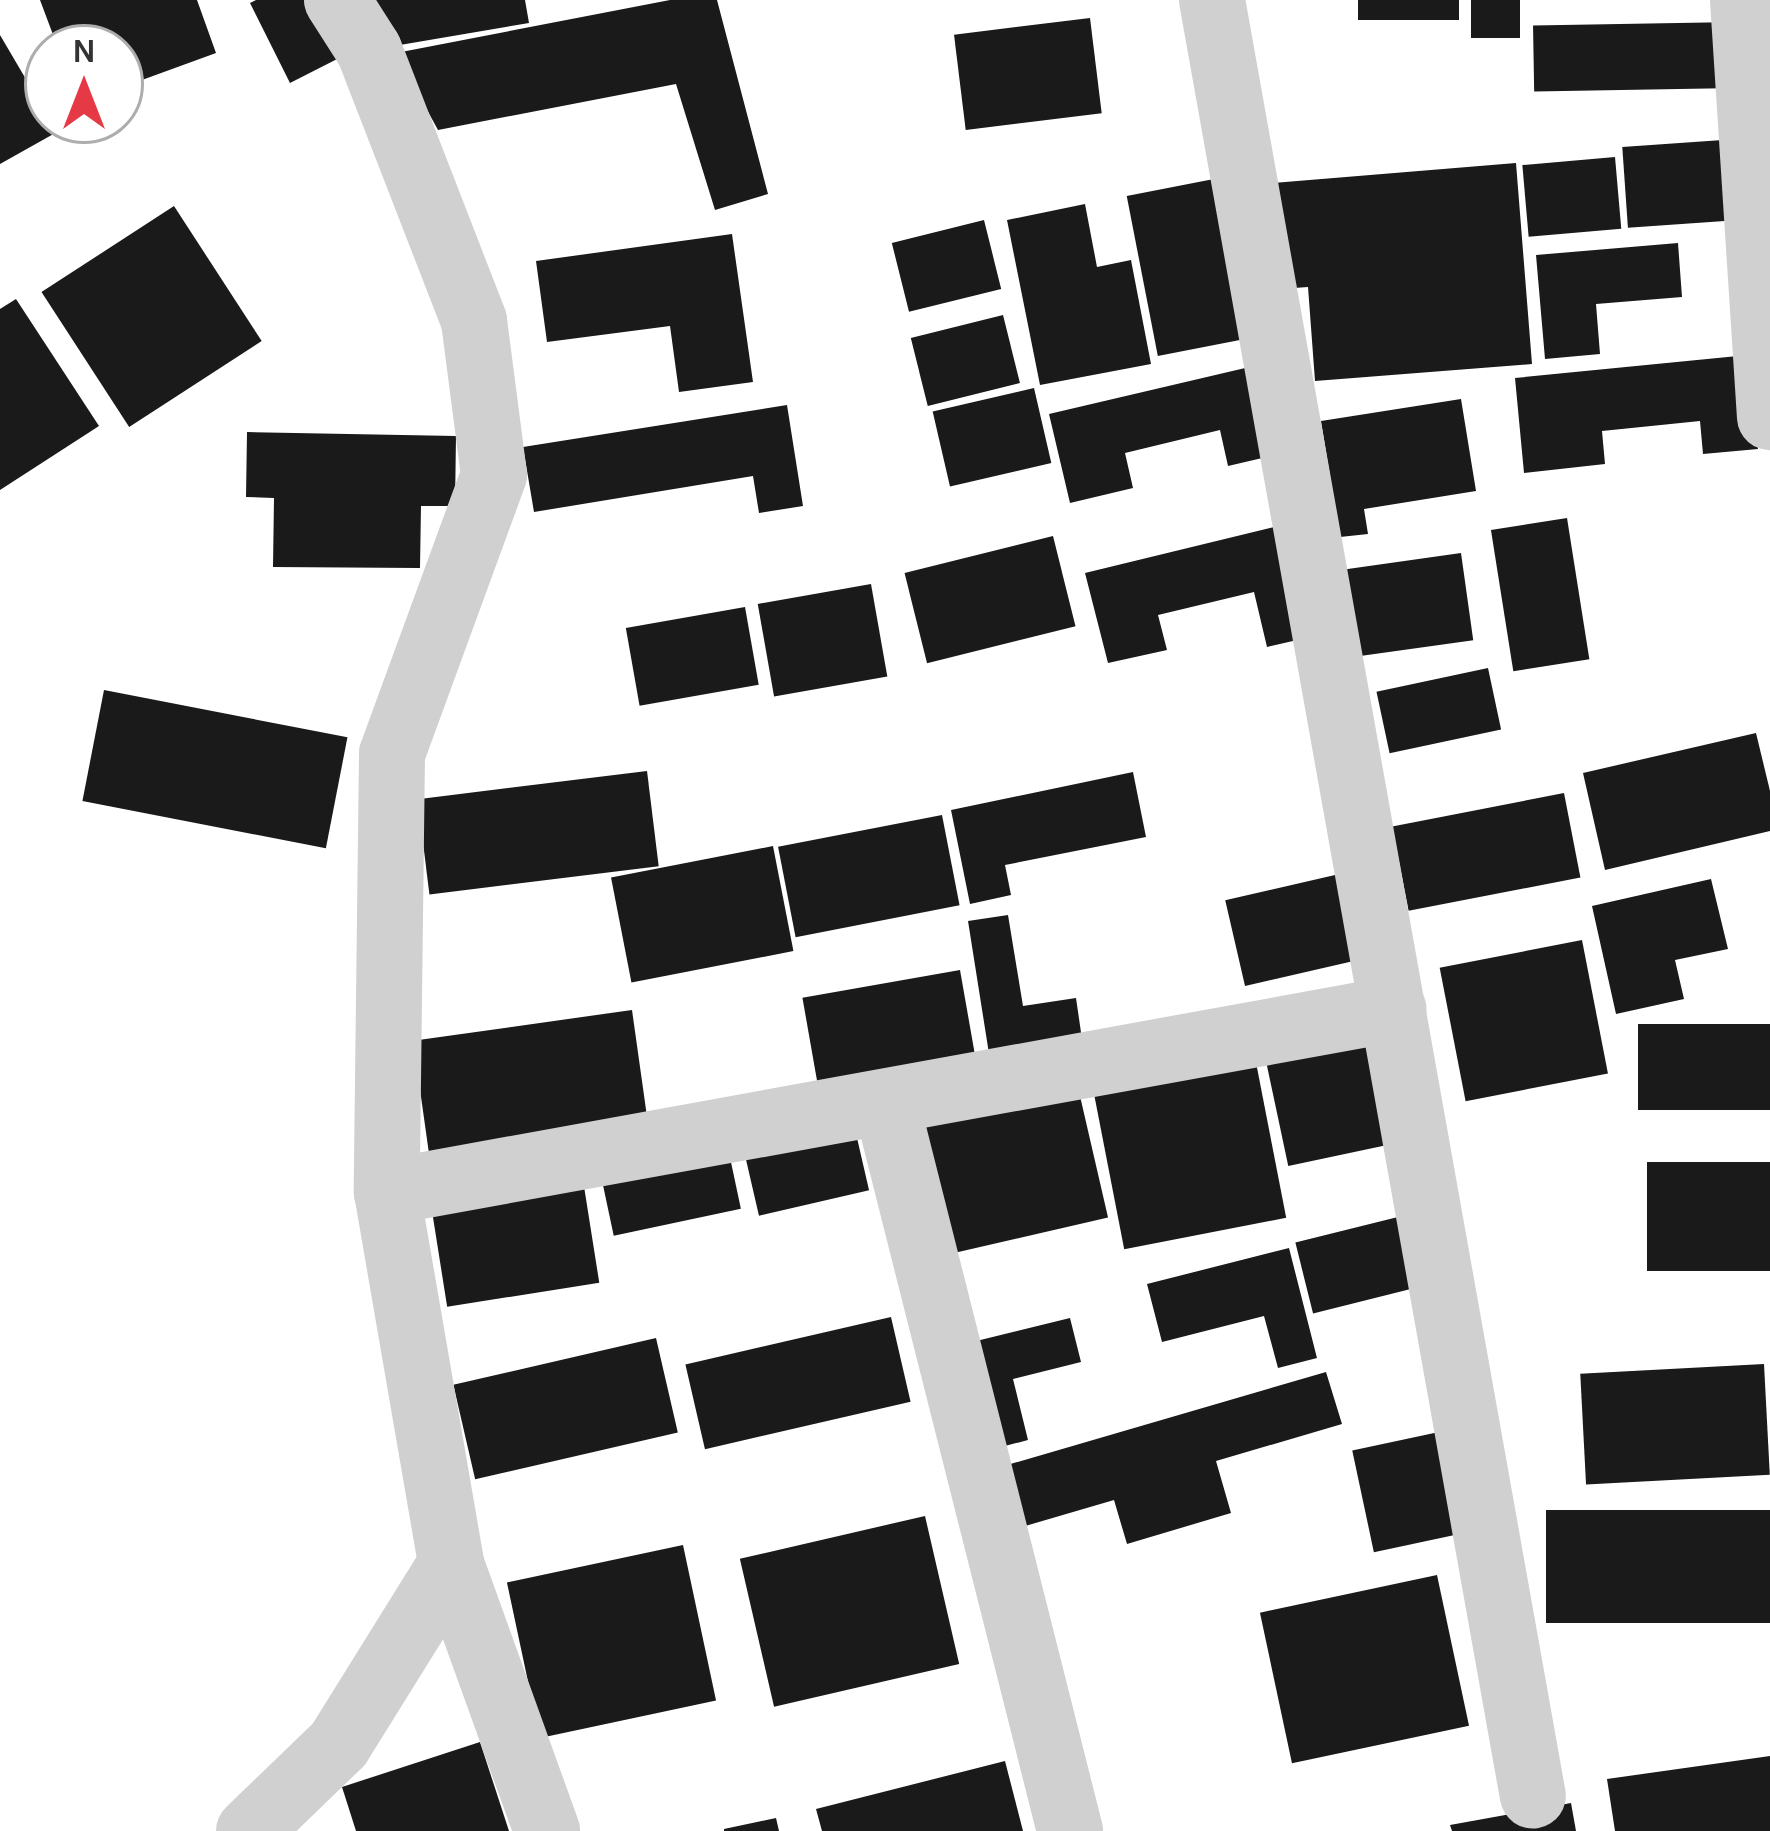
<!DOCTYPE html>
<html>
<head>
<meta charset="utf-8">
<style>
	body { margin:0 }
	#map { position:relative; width:1770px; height:1831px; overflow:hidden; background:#fff; font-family:Karla,sans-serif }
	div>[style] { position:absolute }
	.building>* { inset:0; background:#1a1a1a; transform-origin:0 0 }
	.minor>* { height:66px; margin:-33px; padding:0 33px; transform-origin:33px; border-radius:33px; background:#d0d0d0 }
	span { translate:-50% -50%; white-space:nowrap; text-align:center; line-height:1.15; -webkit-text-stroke:12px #fff; paint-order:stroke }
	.north { position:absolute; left:24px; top:24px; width:120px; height:120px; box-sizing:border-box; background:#fff; border:3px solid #adadad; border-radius:50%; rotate:0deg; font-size:33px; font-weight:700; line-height:48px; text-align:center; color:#333 }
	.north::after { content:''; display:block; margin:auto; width:42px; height:54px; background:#e63946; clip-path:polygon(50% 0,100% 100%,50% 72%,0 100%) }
</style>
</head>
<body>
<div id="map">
	<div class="building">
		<div style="clip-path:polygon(40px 0,197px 0,216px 53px,120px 88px,120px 48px,58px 48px)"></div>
		<div style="clip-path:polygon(256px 0,317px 0,345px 55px,290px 83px,250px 3px)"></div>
		<div style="clip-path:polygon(369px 0,525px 0,529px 23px,394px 46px)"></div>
		<div style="clip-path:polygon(670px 0,717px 0,768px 194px,715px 210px,676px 84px,438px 130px,396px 53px)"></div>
		<div style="left:1358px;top:0;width:101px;height:20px"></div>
		<div style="left:1471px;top:0;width:49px;height:38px"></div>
		<div style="left:1090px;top:18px;width:96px;height:137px;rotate:83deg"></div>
		<div style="left:1736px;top:22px;width:66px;height:203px;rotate:89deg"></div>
		<div style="clip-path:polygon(0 35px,57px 132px,0 164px)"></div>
		<div style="left:1737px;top:139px;width:81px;height:115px;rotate:86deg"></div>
		<div style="left:1615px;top:157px;width:72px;height:93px;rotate:85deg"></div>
		<div style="clip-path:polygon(1516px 163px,1532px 364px,1315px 381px,1308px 287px,1268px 290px,1260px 184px)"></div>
		<div style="left:1219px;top:178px;width:163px;height:94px;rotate:79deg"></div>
		<div style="clip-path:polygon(1085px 204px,1097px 267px,1131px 260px,1151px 364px,1040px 385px,1007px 220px)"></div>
		<div style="left:174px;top:206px;width:161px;height:158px;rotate:57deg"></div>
		<div style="left:984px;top:220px;width:71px;height:95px;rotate:76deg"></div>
		<div style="clip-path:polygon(732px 234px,753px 382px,679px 392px,670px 326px,547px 342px,536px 261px)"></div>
		<div style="clip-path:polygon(1678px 243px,1682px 297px,1596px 304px,1600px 354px,1545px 359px,1536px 255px)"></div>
		<div style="clip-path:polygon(16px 299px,99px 426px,0 490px,0 309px)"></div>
		<div style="left:1003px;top:315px;width:70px;height:95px;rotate:76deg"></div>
		<div style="clip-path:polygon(1748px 355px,1758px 449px,1703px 454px,1700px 421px,1602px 431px,1605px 464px,1524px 473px,1515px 378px)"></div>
		<div style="clip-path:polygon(1258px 365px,1280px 454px,1228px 466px,1220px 430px,1125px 453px,1133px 488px,1070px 503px,1049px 414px)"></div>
		<div style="left:1034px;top:388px;width:77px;height:104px;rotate:77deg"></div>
		<div style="clip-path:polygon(1461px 399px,1476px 491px,1364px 509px,1368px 534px,1340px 537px,1321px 421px)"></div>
		<div style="clip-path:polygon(787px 405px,803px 506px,759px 513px,753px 476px,534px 512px,523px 447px)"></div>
		<div style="clip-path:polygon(247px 432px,456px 436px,455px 506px,421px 506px,420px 568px,273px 567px,274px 498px,246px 497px)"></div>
		<div style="left:1567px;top:518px;width:143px;height:77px;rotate:81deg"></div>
		<div style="clip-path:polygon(1291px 523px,1319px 635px,1267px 647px,1254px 592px,1158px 615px,1167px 650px,1108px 663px,1085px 573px)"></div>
		<div style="left:1053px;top:536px;width:93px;height:153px;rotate:76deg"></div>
		<div style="left:1461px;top:553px;width:88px;height:125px;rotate:82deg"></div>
		<div style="left:871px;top:584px;width:94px;height:115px;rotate:80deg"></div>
		<div style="left:745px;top:607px;width:79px;height:121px;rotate:80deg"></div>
		<div style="left:1488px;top:668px;width:63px;height:114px;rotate:78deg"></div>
		<div style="left:104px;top:690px;width:248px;height:113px;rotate:11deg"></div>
		<div style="clip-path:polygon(1756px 733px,1770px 791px,1770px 831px,1605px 870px,1583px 773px)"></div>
		<div style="left:647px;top:771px;width:96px;height:231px;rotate:83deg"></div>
		<div style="clip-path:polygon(1133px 772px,1146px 837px,1005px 865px,1011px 895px,970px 904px,951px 810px)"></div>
		<div style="left:1564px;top:793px;width:86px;height:175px;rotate:79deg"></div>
		<div style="left:942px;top:815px;width:92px;height:167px;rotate:79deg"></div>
		<div style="left:773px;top:846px;width:107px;height:165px;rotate:79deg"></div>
		<div style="left:1348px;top:872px;width:88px;height:126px;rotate:77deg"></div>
		<div style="clip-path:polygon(1711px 879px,1728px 949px,1675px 960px,1684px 999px,1616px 1014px,1592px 906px)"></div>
		<div style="clip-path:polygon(1008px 915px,1023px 1006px,1076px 998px,1083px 1046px,990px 1060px,968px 921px)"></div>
		<div style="left:1582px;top:940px;width:136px;height:145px;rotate:79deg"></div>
		<div style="left:960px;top:970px;width:89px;height:160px;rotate:80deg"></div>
		<div style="left:632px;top:1010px;width:116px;height:221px;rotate:82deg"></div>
		<div style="left:1770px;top:1024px;width:86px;height:132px;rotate:90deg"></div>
		<div style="left:1380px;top:1030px;width:114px;height:118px;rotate:78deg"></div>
		<div style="left:1253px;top:1047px;width:174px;height:165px;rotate:79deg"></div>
		<div style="left:1077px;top:1083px;width:138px;height:167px;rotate:77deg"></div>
		<div style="left:854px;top:1125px;width:67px;height:113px;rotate:77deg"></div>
		<div style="left:728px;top:1148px;width:62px;height:130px;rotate:78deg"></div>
		<div style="left:1770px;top:1162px;width:109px;height:123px;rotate:90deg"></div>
		<div style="left:583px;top:1180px;width:104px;height:154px;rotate:81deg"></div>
		<div style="left:1406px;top:1215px;width:73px;height:114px;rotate:76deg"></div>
		<div style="clip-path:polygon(1289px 1248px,1317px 1358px,1278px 1368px,1264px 1316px,1162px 1342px,1147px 1284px)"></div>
		<div style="left:891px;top:1317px;width:87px;height:211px;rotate:77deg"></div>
		<div style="clip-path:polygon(1070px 1318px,1081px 1362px,1013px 1379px,1028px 1440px,986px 1451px,960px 1345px)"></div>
		<div style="left:656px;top:1338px;width:97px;height:208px;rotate:77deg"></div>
		<div style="left:1764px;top:1364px;width:111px;height:184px;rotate:87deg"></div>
		<div style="clip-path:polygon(1326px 1372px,1342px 1424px,1216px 1461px,1231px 1513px,1127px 1544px,1114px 1500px,1015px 1529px,997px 1468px)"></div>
		<div style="left:1453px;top:1429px;width:104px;height:103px;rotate:78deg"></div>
		<div style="left:1770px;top:1510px;width:113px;height:224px;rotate:90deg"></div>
		<div style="left:925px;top:1516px;width:152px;height:190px;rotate:77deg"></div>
		<div style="left:683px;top:1545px;width:159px;height:180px;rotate:78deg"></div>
		<div style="left:1437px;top:1575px;width:154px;height:181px;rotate:78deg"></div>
		<div style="clip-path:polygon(480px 1742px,509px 1831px,356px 1831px,342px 1787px)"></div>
		<div style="clip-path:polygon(1770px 1756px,1770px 1831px,1615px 1831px,1607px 1779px)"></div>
		<div style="clip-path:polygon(1005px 1761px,1023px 1831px,822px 1831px,816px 1809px)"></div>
		<div style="clip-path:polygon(1571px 1803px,1576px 1831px,1452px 1831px,1450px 1825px)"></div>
		<div style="clip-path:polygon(776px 1818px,779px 1831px,724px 1831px,724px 1829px)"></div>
	</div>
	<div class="minor">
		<div style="left:337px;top:0;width:59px;rotate:57.4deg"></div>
		<div style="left:369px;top:50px;width:291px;rotate:68.8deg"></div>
		<div style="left:474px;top:321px;width:155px;rotate:82.6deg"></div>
		<div style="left:494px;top:475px;width:297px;rotate:110.1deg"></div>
		<div style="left:392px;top:754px;width:438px;rotate:90.7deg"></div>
		<div style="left:387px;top:1192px;width:377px;rotate:80.2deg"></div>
		<div style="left:451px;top:1564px;width:284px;rotate:70.2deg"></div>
		<div style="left:1212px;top:0;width:1824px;rotate:79.87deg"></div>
		<div style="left:1743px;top:0;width:418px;rotate:86.3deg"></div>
		<div style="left:886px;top:1102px;width:752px;rotate:75.83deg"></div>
		<div style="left:387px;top:1192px;width:1023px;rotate:-10.3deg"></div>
		<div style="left:249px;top:1831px;width:125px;rotate:-44deg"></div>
		<div style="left:339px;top:1744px;width:212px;rotate:-58.1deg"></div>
	</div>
	<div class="north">N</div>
</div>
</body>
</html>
